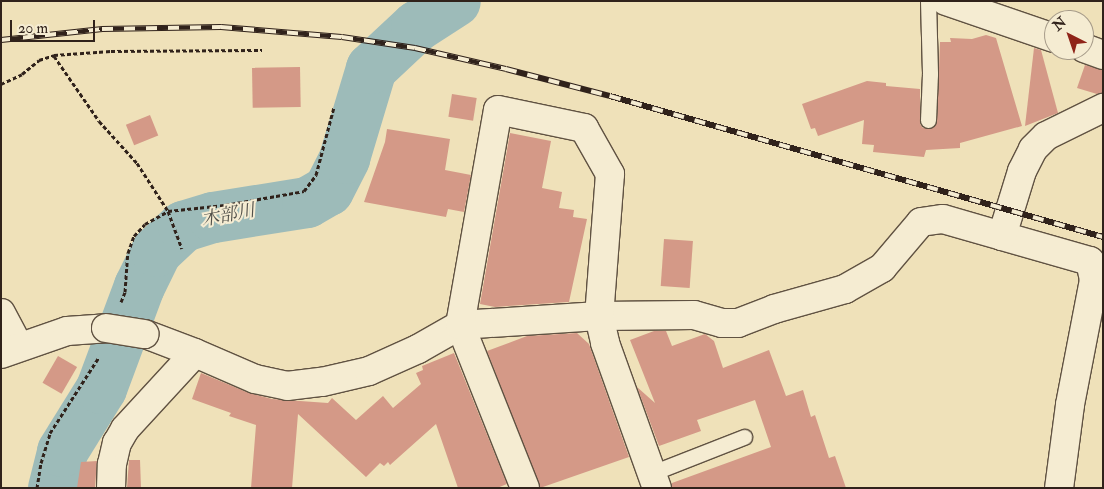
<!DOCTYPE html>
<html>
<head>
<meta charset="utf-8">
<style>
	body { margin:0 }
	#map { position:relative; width:1104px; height:489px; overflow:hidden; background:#efe1b9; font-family:"IM FELL Double Pica","Noto Serif JP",serif }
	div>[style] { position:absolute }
	.river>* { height:51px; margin:-25.5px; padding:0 25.5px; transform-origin:25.5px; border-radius:25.5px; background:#9dbbb9 }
	.building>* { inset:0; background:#d49987; transform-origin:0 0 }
	.path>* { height:3px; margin-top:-1.5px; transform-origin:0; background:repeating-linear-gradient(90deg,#30221b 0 4px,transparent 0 6.5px) }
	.roads { filter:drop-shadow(1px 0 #605242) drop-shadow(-1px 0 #605242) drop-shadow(0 1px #605242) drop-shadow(0 -1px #605242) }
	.service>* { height:15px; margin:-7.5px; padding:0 7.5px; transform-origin:7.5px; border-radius:7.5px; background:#f5ecd2 }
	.minor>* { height:28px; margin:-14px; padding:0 14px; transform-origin:14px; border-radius:14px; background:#f5ecd2 }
	.rail>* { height:5.5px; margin-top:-2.75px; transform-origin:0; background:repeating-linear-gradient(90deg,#f5ecd2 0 11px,#30221b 0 22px); box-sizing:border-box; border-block:1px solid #30221b }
	.bridges { filter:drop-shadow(1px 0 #605242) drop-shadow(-1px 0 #605242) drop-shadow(0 1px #605242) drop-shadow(0 -1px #605242) }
	.minor-bridge>* { height:28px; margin:-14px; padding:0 14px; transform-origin:14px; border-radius:14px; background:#f5ecd2 }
	span { translate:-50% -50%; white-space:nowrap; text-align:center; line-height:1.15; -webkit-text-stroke:4px #f5ecd2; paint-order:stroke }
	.water-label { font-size:18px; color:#51504a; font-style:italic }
	.frame { position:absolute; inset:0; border:2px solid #30221b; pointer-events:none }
	.north { position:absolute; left:1044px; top:10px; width:50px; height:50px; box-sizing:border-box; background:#f5ecd2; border:1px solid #a69b89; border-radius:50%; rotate:319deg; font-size:14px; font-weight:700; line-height:20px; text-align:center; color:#30221b }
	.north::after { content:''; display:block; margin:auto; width:18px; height:22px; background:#8f2418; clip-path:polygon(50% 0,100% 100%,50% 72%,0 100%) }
	.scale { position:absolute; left:10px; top:20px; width:85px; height:22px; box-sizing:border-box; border:2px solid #30221b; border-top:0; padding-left:6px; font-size:15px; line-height:18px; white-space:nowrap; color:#30221b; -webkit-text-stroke:4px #f5ecd2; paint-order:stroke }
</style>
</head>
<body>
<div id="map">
	<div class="river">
		<div style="left:53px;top:488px;width:38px;rotate:-76deg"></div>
		<div style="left:62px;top:451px;width:74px;rotate:-58.2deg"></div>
		<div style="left:101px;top:388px;width:109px;rotate:-69.6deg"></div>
		<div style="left:139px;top:286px;width:39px;rotate:-64deg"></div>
		<div style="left:156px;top:251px;width:37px;rotate:-43deg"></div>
		<div style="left:183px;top:226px;width:31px;rotate:-17deg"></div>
		<div style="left:213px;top:217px;width:95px;rotate:-9.1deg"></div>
		<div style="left:307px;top:202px;width:24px;rotate:-30deg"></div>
		<div style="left:328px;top:190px;width:36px;rotate:-63deg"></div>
		<div style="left:344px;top:158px;width:94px;rotate:-73.3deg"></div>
		<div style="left:371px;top:68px;width:62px;rotate:-43deg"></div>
		<div style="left:416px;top:26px;width:46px;rotate:-32.7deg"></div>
	</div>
	<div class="building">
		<div style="clip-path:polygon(986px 35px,996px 38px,1022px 126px,960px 143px,960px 148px,926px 150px,924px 157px,873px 152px,874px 145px,862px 144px,864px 120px,818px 136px,815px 128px,811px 129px,802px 104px,867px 81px,886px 83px,886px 86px,920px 89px,920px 124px,923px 128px,933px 128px,937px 120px,940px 42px,951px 42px,950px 38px,972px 39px)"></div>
		<div style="clip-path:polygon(1034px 48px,1041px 50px,1058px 113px,1025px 126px)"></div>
		<div style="clip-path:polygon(1085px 65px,1103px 70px,1103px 93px,1097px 94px,1077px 88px)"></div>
		<div style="left:300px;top:67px;width:40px;height:48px;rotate:89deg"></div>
		<div style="left:452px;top:94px;width:25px;height:23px;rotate:9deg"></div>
		<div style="left:150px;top:115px;width:22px;height:26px;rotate:68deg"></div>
		<div style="clip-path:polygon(387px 129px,450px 139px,445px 170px,471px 175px,464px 212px,448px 209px,446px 217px,364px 202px,385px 142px)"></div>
		<div style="clip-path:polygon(510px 133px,551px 141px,542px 188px,562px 192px,559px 208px,574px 210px,573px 217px,587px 219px,569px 302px,495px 307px,480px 304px)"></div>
		<div style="left:664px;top:239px;width:29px;height:47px;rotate:4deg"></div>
		<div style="clip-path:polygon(654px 331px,666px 331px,672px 346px,705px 334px,714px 341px,723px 368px,769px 350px,786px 396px,803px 390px,811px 417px,815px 415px,829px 458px,835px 456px,846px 488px,672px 488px,672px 483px,771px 447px,755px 400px,697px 420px,701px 431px,659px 446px,637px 387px,655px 403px,630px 340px)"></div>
		<div style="clip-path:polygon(577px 333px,589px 344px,629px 457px,540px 488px,487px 351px,527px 336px)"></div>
		<div style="clip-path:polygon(454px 353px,507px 484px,497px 488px,458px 488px,436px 424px,390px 465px,388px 462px,384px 466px,380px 463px,366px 477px,298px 414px,292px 488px,251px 488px,256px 425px,229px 416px,231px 413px,192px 399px,201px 373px,249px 393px,272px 399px,328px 403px,332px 398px,356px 420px,383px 396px,393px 408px,421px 384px,416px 373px,423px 370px,422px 366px)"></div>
		<div style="left:58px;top:356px;width:22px;height:31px;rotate:30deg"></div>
		<div style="clip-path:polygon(129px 460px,140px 460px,141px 488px,127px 488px)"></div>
		<div style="clip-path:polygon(97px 461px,95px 488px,77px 488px,81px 462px)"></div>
	</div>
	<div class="path">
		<div style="left:54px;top:56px;width:79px;rotate:55.3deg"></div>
		<div style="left:99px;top:121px;width:57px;rotate:47.9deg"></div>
		<div style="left:137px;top:163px;width:57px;rotate:57.1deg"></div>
		<div style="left:168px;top:211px;width:40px;rotate:69.8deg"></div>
		<div style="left:1px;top:84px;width:23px;rotate:-25deg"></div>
		<div style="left:22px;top:74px;width:22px;rotate:-39deg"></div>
		<div style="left:39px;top:60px;width:16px;rotate:-18deg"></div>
		<div style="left:54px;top:55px;width:57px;rotate:-4deg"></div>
		<div style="left:111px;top:51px;width:151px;rotate:-0.4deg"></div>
		<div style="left:121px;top:302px;width:11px;rotate:-68deg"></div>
		<div style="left:125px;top:292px;width:39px;rotate:-86deg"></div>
		<div style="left:128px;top:253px;width:18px;rotate:-71deg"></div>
		<div style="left:134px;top:236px;width:16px;rotate:-47deg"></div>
		<div style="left:145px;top:224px;width:26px;rotate:-29deg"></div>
		<div style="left:168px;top:211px;width:57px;rotate:-6deg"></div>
		<div style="left:225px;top:205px;width:80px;rotate:-10deg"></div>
		<div style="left:304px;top:191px;width:20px;rotate:-53deg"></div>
		<div style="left:316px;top:175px;width:70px;rotate:-75.2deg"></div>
		<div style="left:37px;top:488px;width:25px;rotate:-81deg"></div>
		<div style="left:41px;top:463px;width:31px;rotate:-73deg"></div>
		<div style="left:50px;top:433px;width:90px;rotate:-57.2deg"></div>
	</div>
	<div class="roads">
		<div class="service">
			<div style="left:928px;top:1px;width:73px;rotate:88.4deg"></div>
			<div style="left:930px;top:74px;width:46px;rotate:92.5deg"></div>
			<div style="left:652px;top:473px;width:99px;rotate:-21.4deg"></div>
		</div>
		<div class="minor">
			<div style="left:946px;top:1px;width:114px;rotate:18.9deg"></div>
			<div style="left:1084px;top:48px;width:20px;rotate:20deg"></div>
			<div style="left:1002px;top:236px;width:91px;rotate:15.9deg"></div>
			<div style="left:1090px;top:261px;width:19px;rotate:78deg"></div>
			<div style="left:1094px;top:280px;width:127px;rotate:100.9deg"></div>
			<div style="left:1070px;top:405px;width:84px;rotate:97.5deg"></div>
			<div style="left:1px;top:313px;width:38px;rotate:62deg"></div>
			<div style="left:145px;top:334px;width:53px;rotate:20.8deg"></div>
			<div style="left:195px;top:353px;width:65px;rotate:23.4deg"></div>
			<div style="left:255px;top:379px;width:33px;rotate:12deg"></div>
			<div style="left:287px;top:386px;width:35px;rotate:-7deg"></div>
			<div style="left:322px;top:382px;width:48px;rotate:-13.2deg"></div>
			<div style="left:369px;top:371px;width:54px;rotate:-24.2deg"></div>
			<div style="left:418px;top:349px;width:48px;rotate:-29.7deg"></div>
			<div style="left:460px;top:325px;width:139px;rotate:-3.7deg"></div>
			<div style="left:599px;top:316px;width:95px;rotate:-0.6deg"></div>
			<div style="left:694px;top:315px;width:29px;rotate:16deg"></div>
			<div style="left:722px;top:323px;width:16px"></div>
			<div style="left:738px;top:323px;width:39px;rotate:-21deg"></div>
			<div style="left:774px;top:309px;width:74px;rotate:-15.7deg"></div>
			<div style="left:845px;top:289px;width:43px;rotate:-29.6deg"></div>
			<div style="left:882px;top:268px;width:60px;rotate:-49.7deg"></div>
			<div style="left:921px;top:222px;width:22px;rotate:-8deg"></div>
			<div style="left:943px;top:219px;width:61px;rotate:16.1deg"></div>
			<div style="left:1002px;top:236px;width:68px;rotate:-72.9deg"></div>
			<div style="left:1022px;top:171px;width:25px;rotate:-63deg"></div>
			<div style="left:1033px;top:149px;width:18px;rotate:-45deg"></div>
			<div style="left:1046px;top:136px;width:64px;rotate:-26.2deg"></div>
			<div style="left:1px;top:354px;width:70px;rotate:-19.2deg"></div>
			<div style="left:67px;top:331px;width:39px;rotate:-4deg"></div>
			<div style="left:111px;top:488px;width:24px;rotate:-88deg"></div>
			<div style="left:112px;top:464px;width:22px;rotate:-77deg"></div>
			<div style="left:117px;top:443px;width:16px;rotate:-60deg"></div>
			<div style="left:125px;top:429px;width:103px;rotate:-47.4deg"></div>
			<div style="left:525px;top:488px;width:175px;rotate:-111.7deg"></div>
			<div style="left:460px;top:325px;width:218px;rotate:-80deg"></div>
			<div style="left:498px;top:110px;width:88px;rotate:11.8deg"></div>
			<div style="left:584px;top:128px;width:53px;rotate:60.5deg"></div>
			<div style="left:610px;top:174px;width:142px;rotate:94.4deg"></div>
			<div style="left:599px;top:316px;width:28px;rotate:77deg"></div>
			<div style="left:605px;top:343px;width:154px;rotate:70.3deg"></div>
		</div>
	</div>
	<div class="rail">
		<div style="left:1px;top:40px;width:102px;rotate:-6.2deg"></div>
		<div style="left:102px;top:29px;width:119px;rotate:-1deg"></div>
		<div style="left:221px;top:27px;width:121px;rotate:4.7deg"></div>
		<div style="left:342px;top:37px;width:74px;rotate:8.6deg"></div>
		<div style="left:415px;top:48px;width:93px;rotate:13deg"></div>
		<div style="left:506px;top:69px;width:107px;rotate:14.6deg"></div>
		<div style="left:610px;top:96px;width:513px;rotate:15.96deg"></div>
	</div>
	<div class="bridges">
		<div class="minor-bridge">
			<div style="left:106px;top:328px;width:39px;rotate:9deg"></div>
		</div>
	</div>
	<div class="water-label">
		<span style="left:228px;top:216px;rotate:-11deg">木部川</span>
	</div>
	<div class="frame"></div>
	<div class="north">N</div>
	<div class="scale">20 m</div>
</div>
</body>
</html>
